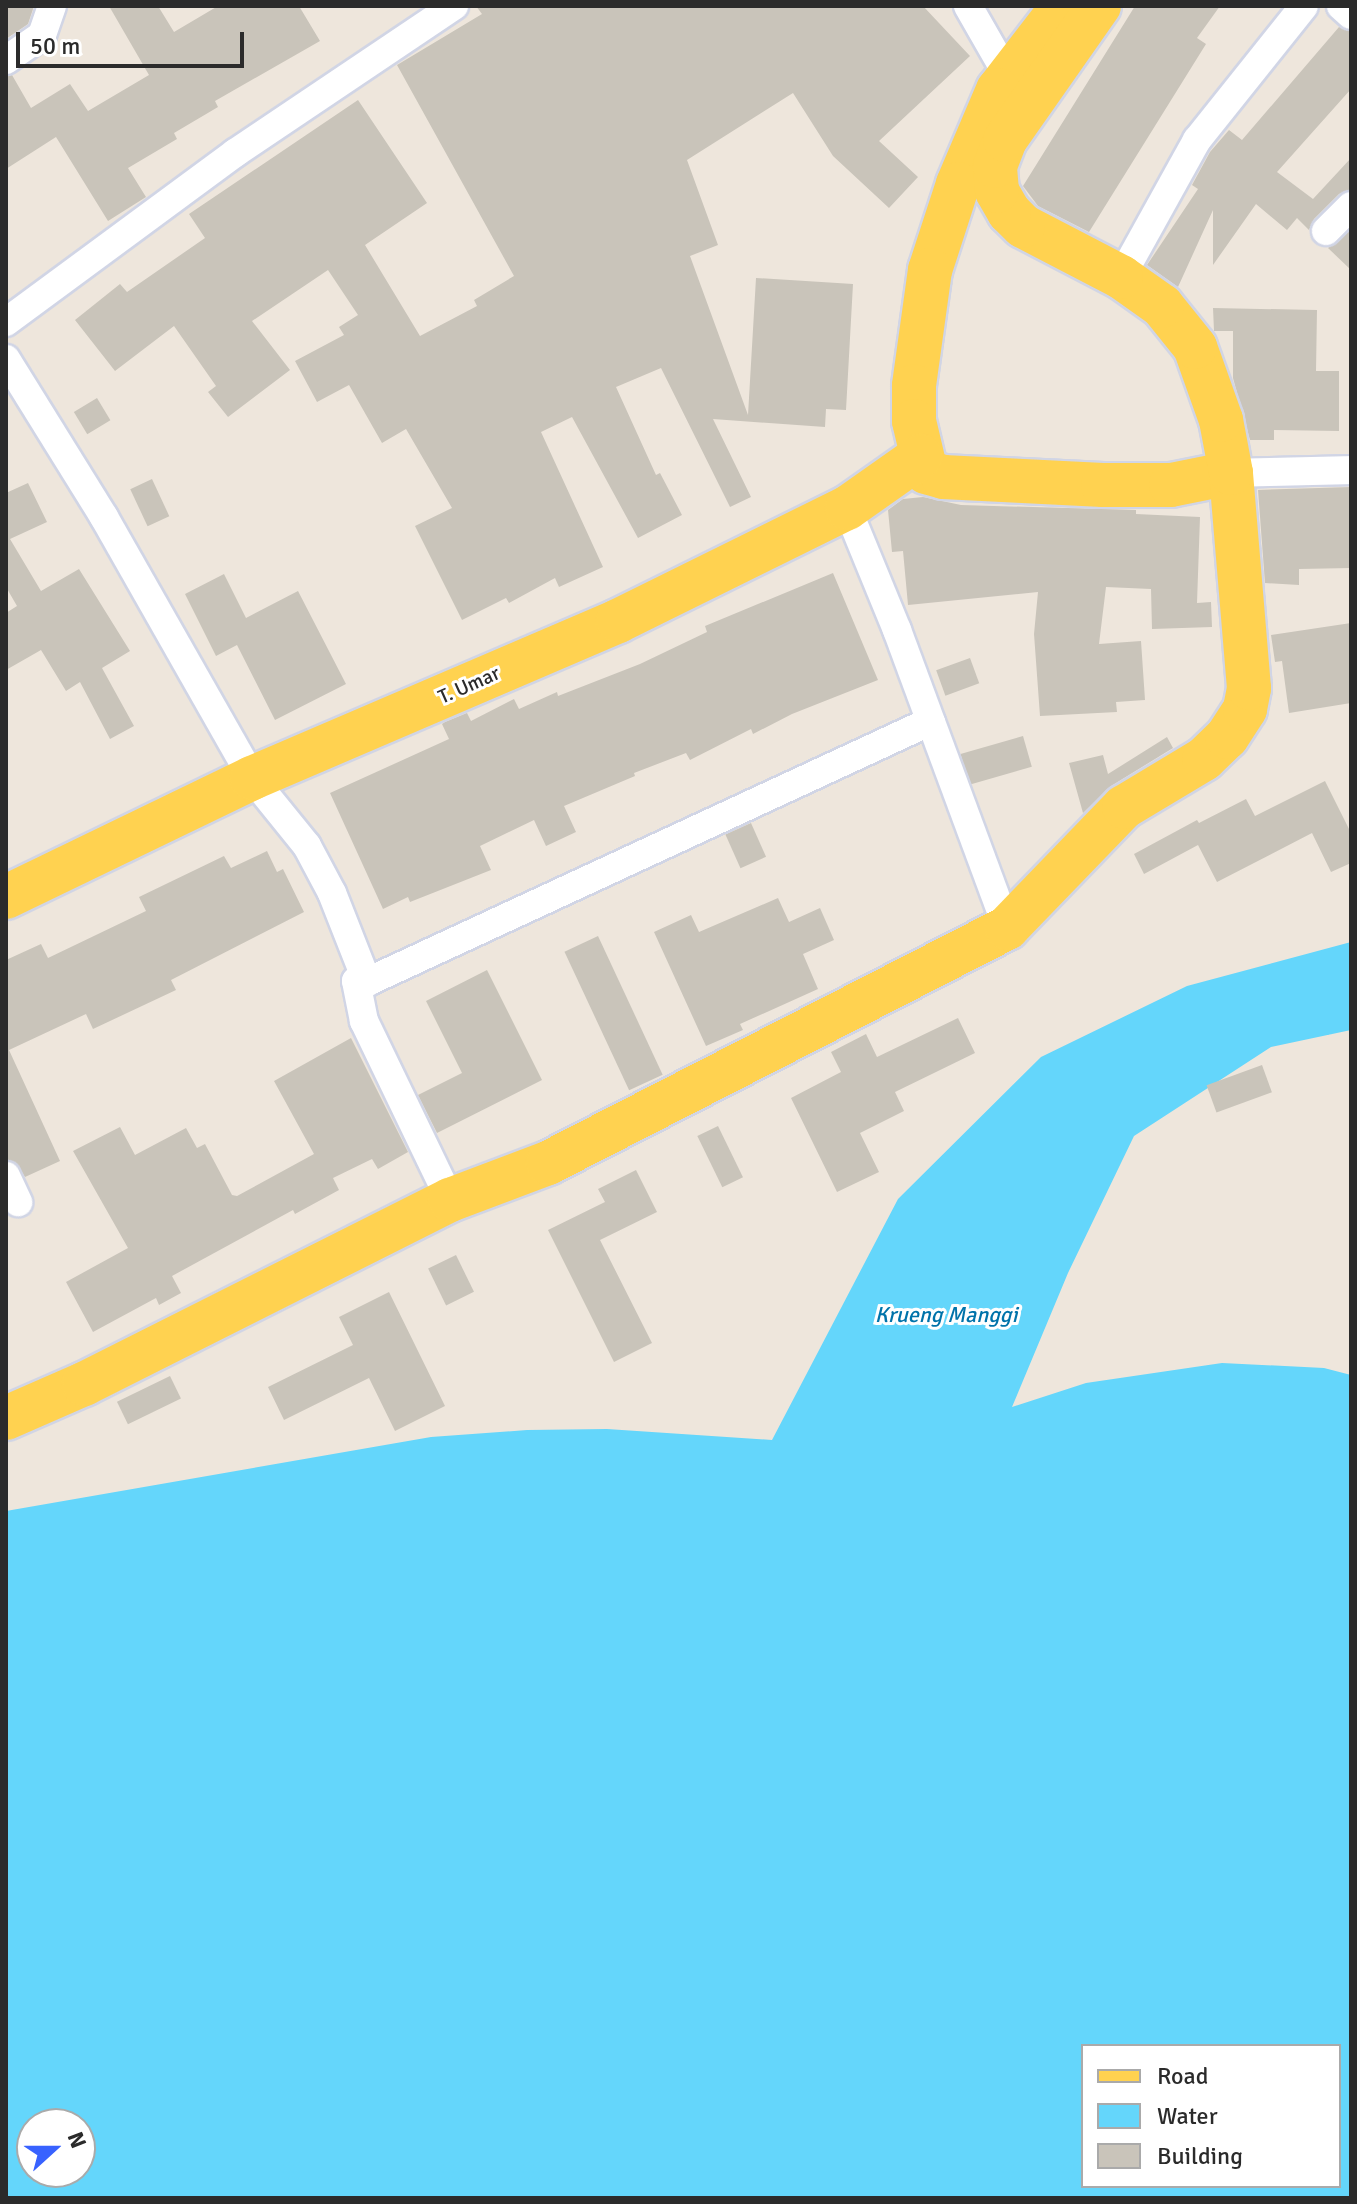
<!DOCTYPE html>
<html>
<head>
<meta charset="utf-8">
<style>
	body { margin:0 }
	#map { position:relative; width:1357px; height:2204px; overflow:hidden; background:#eee6dc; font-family:Signika,sans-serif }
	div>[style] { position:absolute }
	.water>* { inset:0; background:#64d6fb }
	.building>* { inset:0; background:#c9c4ba; transform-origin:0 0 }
	.roads { filter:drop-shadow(2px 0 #d1d5e5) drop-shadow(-2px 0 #d1d5e5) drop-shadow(0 2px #d1d5e5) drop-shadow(0 -2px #d1d5e5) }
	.street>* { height:28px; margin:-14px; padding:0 14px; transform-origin:14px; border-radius:14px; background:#fff }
	.primary>* { height:44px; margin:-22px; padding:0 22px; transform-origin:22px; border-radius:22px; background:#ffd250 }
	span { translate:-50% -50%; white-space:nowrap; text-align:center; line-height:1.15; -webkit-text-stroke:6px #fff; paint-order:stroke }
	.street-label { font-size:20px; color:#2b2b2b }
	.water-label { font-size:22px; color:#0073aa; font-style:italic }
	.frame { position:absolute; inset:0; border:8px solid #2b2b2b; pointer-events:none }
	.legend { position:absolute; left:1081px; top:2044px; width:260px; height:144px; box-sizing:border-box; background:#fff; border:2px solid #aaa; margin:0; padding:10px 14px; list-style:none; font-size:24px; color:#2b2b2b }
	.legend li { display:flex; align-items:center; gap:16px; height:40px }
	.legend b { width:40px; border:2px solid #aaa }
	.north { position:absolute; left:16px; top:2108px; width:80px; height:80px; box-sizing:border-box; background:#fff; border:2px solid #aaa; border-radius:50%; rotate:69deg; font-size:22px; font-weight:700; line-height:32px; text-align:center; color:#2b2b2b }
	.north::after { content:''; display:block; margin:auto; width:28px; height:36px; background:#3862ff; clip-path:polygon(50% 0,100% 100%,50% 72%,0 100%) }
	.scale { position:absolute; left:16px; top:32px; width:228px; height:36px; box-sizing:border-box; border:4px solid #2b2b2b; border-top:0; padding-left:10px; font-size:24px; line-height:28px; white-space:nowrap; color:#2b2b2b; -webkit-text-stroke:6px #fff; paint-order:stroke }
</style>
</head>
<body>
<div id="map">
	<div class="water">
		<div style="clip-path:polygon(evenodd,1351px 942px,1351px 1030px,1271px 1047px,1134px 1136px,1068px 1273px,1012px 1407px,1086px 1383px,1222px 1363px,1324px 1368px,1351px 1375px,1351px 2198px,6px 2198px,6px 1511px,431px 1437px,527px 1430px,607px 1429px,772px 1440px,898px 1199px,1041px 1057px,1187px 986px,1351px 942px,1083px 2046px,1339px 2046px,1339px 2186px,1083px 2186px,1083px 2046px,1351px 942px,32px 2124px,80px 2124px,80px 2172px,32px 2172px,32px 2124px)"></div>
	</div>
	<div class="building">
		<div style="clip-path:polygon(6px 6px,34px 6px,28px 24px,6px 39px)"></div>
		<div style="clip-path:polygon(109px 6px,158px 6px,174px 32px,218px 6px,299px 6px,320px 41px,215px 101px,218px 107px,174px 133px,177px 139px,128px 168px,146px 197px,108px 221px,56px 137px,6px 169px,6px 77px,12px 75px,31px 108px,70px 84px,88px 111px,149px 75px)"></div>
		<div style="clip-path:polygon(476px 6px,923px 6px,970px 56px,879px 141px,918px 177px,889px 208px,833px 156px,793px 93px,687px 160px,718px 245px,690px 256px,748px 415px,756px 278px,853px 284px,846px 410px,826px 409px,825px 427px,713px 419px,751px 497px,730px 507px,661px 368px,616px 387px,656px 475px,660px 473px,682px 515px,638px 538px,572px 417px,541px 432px,603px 567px,559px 587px,555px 578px,509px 603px,506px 598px,462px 620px,415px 526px,452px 508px,406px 429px,382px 443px,349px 385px,317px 402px,295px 361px,344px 335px,339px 327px,358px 315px,328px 270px,252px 321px,290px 370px,228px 417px,208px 392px,216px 386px,174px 326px,115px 371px,75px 320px,120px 284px,127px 292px,205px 238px,189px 214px,358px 100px,427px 203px,365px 245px,420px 336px,477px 306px,474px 300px,514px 276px,397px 65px,482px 14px)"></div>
		<div style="clip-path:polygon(1135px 6px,1220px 6px,1197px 38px,1206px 44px,1089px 232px,1038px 206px,1023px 186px)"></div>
		<div style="clip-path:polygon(1339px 27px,1351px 32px,1351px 89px,1277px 172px,1313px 199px,1351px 158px,1351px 189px,1339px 194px,1314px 219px,1309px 230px,1297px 218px,1287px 230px,1256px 204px,1213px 265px,1213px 210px,1178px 287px,1147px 265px,1198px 189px,1192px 185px,1210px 152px,1229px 130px,1242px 140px)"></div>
		<div style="clip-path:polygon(1351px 230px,1351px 270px,1328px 248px)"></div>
		<div style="clip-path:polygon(1213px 308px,1317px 310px,1316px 371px,1339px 371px,1339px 431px,1274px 430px,1274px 440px,1250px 440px,1233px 378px,1233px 331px,1214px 331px)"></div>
		<div style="left:97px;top:398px;width:26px;height:27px;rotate:59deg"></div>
		<div style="left:152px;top:479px;width:41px;height:24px;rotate:65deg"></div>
		<div style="clip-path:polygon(28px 483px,47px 522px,10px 539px,41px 591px,79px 569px,130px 651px,102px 668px,134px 726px,110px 739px,80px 682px,66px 691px,41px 650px,6px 670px,6px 613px,17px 606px,6px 587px,6px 493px)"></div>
		<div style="clip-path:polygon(1351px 487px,1351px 568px,1299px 569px,1299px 585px,1265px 583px,1258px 490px)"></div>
		<div style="clip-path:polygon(923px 497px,961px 505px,1136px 510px,1136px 514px,1200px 517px,1197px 603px,1211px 602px,1212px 627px,1152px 629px,1151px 589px,1106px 587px,1099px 644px,1141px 641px,1145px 700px,1116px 702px,1117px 712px,1040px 716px,1034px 634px,1038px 592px,908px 605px,903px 551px,892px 552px,888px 510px,903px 499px)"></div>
		<div style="clip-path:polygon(833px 573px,878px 680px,792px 714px,753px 734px,751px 729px,690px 760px,686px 753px,634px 773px,635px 776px,564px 806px,576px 832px,546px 846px,534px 820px,480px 846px,491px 870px,410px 902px,408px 897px,383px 909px,330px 793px,449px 739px,442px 724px,445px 722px,467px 713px,471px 721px,514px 699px,519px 709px,557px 692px,558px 696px,640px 664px,707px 632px,705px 626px)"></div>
		<div style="clip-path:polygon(224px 574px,246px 618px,298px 591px,346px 684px,275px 720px,237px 645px,216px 656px,185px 594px)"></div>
		<div style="clip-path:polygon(1351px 623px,1351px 703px,1289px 713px,1282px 661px,1275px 662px,1271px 635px)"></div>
		<div style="left:970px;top:658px;width:27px;height:36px;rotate:70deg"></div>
		<div style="left:1023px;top:736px;width:32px;height:65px;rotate:74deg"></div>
		<div style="clip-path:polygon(1167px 737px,1173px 748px,1111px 786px,1083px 813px,1069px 763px,1103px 755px,1108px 774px)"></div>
		<div style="clip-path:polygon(1325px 781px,1351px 833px,1351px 863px,1331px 872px,1312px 833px,1217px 882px,1198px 845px,1144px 874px,1134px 854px,1197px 820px,1199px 823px,1246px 799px,1255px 816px)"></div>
		<div style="left:751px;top:823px;width:37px;height:28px;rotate:66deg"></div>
		<div style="clip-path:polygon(267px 851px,277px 872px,283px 869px,304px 912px,171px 980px,176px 990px,93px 1029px,86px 1014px,9px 1050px,60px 1161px,25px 1177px,16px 1163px,6px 1159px,6px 960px,41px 944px,48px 958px,146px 911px,139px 897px,224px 856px,231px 868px)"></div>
		<div style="clip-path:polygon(778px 898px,789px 922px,820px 908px,834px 940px,803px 954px,818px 989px,740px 1024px,743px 1030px,706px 1046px,654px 932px,691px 915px,699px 932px)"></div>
		<div style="left:598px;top:936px;width:153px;height:37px;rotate:65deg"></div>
		<div style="clip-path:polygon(487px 970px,542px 1080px,437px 1133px,418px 1095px,462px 1073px,426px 1001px)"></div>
		<div style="clip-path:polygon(958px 1018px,975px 1053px,895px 1092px,904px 1111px,860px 1133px,879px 1172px,837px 1192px,791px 1098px,841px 1072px,831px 1052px,866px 1034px,877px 1057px)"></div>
		<div style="clip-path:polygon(351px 1038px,408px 1152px,378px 1169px,372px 1159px,333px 1178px,339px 1190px,295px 1214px,293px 1210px,172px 1276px,181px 1293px,159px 1305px,156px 1298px,93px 1332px,66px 1282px,128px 1248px,73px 1151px,120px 1127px,135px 1155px,186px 1128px,197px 1148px,205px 1144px,232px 1195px,237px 1196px,314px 1154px,274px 1081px)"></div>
		<div style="left:1262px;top:1065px;width:29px;height:59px;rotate:70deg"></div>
		<div style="left:718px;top:1126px;width:57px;height:23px;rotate:64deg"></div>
		<div style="clip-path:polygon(636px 1170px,657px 1212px,600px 1240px,652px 1343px,614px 1362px,548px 1230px,605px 1202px,598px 1189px)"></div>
		<div style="left:456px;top:1255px;width:41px;height:31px;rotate:64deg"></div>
		<div style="clip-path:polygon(389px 1292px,445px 1406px,395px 1431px,369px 1378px,284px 1420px,268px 1387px,353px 1345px,339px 1317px)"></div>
		<div style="left:170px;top:1376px;width:25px;height:59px;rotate:64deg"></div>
	</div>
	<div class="roads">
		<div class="street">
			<div style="left:968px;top:6px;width:78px;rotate:60.2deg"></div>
			<div style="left:1341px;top:6px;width:13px;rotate:42deg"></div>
			<div style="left:6px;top:60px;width:44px;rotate:-34.8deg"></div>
			<div style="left:42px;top:35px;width:31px;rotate:-71deg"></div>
			<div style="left:1326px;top:231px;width:35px;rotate:-45deg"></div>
			<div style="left:1121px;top:277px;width:157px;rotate:-61deg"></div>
			<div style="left:1197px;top:140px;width:171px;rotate:-51.4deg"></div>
			<div style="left:6px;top:322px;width:285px;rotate:-36.4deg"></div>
			<div style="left:235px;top:153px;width:264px;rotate:-33.9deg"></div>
			<div style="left:6px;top:359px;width:186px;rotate:58.2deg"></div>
			<div style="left:104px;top:517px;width:300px;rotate:60.4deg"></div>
			<div style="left:252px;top:778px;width:87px;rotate:51deg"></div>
			<div style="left:307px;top:846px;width:53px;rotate:62deg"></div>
			<div style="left:332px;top:893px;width:96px;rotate:68.5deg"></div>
			<div style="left:367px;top:982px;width:11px;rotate:-175deg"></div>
			<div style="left:356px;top:981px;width:41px;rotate:78.7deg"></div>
			<div style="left:364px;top:1021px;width:199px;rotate:64.3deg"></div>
			<div style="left:1231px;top:473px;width:120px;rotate:-1.4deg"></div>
			<div style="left:847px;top:508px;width:132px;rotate:67.7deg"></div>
			<div style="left:897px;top:630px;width:318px;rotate:69.7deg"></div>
			<div style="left:367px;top:982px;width:621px;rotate:-24.83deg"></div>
			<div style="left:6px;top:1176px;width:29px;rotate:65deg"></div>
		</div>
		<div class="primary">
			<div style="left:1063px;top:6px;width:106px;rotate:127.7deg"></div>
			<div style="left:998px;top:90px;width:102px;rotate:113.1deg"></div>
			<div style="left:958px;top:184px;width:90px;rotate:108deg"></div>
			<div style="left:930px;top:270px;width:117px;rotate:97.9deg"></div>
			<div style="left:914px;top:386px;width:35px;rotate:90deg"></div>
			<div style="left:914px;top:421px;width:52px;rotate:76.8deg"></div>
			<div style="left:926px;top:472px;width:18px;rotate:16deg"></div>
			<div style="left:943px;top:477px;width:160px;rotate:2.9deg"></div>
			<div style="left:1103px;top:485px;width:68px"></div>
			<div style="left:1171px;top:485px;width:61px;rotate:-11.3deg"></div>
			<div style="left:6px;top:897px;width:273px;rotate:-25.8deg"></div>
			<div style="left:252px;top:778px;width:398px;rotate:-23.2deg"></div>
			<div style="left:618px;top:621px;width:255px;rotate:-26.3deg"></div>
			<div style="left:847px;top:508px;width:90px;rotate:-35.1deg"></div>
			<div style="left:6px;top:1418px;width:85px;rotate:-23.6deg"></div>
			<div style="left:84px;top:1384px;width:410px;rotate:-26.7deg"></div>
			<div style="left:450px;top:1200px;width:105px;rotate:-20.7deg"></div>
			<div style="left:548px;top:1163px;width:516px;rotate:-27.11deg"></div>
			<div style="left:1007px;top:928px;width:168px;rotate:-46deg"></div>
			<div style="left:1124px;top:807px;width:93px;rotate:-31deg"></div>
			<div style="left:1204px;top:759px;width:32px;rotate:-44deg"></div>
			<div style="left:1227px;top:737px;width:33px;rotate:-57deg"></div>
			<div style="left:1245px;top:709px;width:21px;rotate:-79deg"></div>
			<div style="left:1249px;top:688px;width:216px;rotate:-94.8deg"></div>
			<div style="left:1231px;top:473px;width:54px;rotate:-100.7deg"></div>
			<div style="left:1221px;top:420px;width:77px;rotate:-109.6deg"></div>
			<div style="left:1195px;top:347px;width:53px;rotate:-128.8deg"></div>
			<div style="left:1162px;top:306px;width:50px;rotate:-144.7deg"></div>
			<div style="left:1121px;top:277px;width:110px;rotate:-152.5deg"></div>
			<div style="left:1023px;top:226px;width:20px;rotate:-135deg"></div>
			<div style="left:1009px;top:212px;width:24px;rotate:-120deg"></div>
			<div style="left:997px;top:191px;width:25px;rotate:-95deg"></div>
			<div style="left:995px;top:166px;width:28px;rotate:-69deg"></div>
			<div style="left:1005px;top:140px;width:164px;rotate:-55deg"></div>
		</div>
	</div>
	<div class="street-label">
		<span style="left:469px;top:685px;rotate:-24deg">T. Umar</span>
	</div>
	<div class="water-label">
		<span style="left:946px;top:1315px">Krueng Manggi</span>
	</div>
	<div class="frame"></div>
	<ul class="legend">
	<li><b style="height:10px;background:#ffd250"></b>Road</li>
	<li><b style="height:22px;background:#64d6fb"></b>Water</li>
	<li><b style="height:22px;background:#c9c4ba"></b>Building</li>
	</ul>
	<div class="north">N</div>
	<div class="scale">50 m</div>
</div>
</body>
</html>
